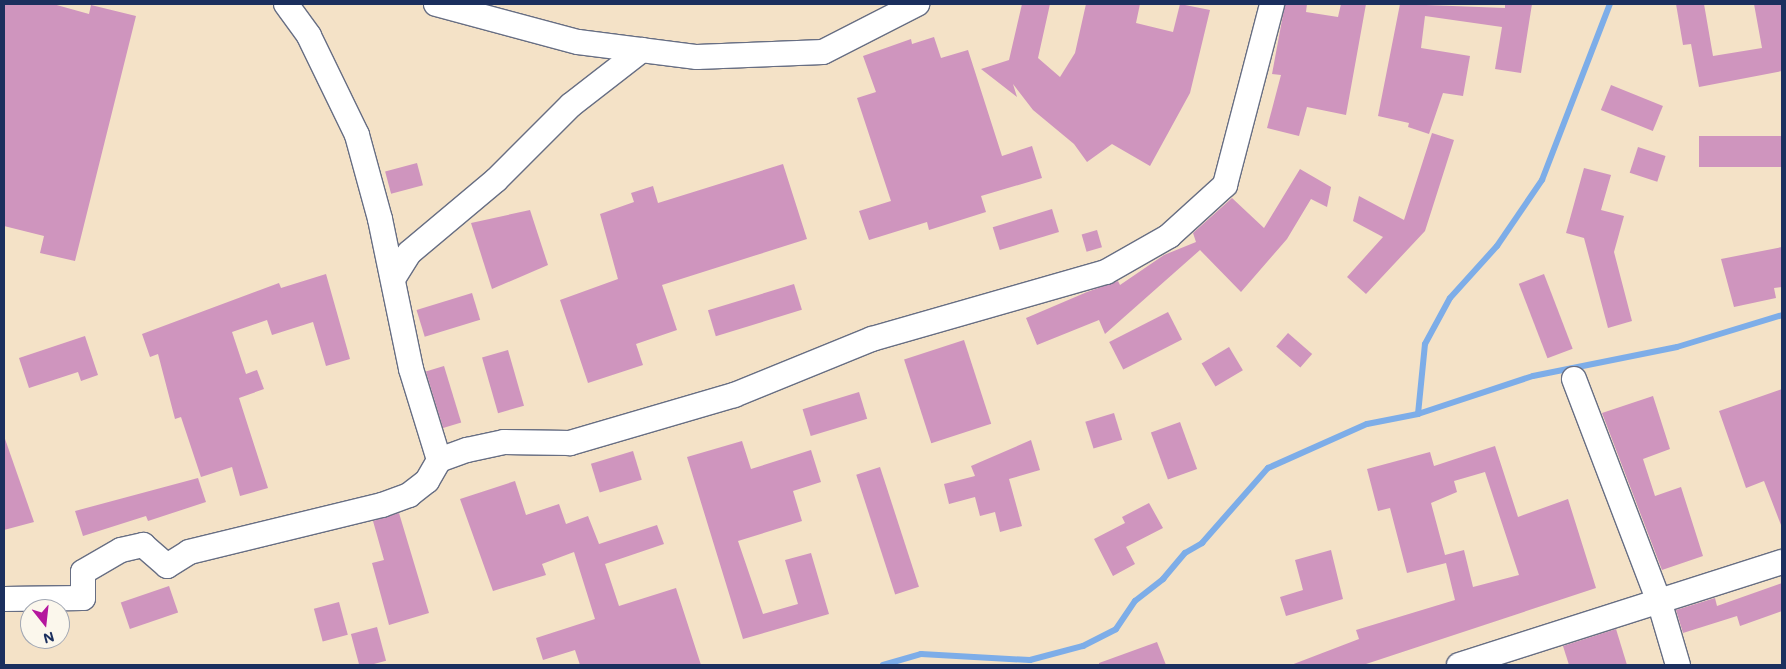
<!DOCTYPE html>
<html>
<head>
<meta charset="utf-8">
<style>
	body { margin:0 }
	#map { position:relative; width:1786px; height:669px; overflow:hidden; background:#f4e2c7; font-family:Mali,sans-serif }
	div>[style] { position:absolute }
	.stream>* { height:6px; margin:-3px; padding:0 3px; transform-origin:3px; border-radius:3px; background:#7dade8 }
	.building>* { inset:0; background:#cf95be; transform-origin:0 0 }
	.roads { filter:drop-shadow(1px 0 #676e83) drop-shadow(-1px 0 #676e83) drop-shadow(0 1px #676e83) drop-shadow(0 -1px #676e83) }
	.street>* { height:24px; margin:-12px; padding:0 12px; transform-origin:12px; border-radius:12px; background:#fff }
	span { translate:-50% -50%; white-space:nowrap; text-align:center; line-height:1.15; -webkit-text-stroke:4.5px #fbf7ec; paint-order:stroke }
	.frame { position:absolute; inset:0; border:5px solid #1b2f5e; pointer-events:none }
	.north { position:absolute; left:20px; top:599px; width:50px; height:50px; box-sizing:border-box; background:#fbf7ec; border:1px solid #a1a7b3; border-radius:50%; rotate:164deg; font-size:14px; font-weight:700; line-height:20px; text-align:center; color:#1b2f5e }
	.north::after { content:''; display:block; margin:auto; width:18px; height:22px; background:#b5179e; clip-path:polygon(50% 0,100% 100%,50% 72%,0 100%) }
</style>
</head>
<body>
<div id="map">
	<div class="stream">
		<div style="left:1418px;top:414px;width:121px;rotate:-18.3deg"></div>
		<div style="left:1533px;top:376px;width:147px;rotate:-11.4deg"></div>
		<div style="left:1677px;top:347px;width:110px;rotate:-16.9deg"></div>
		<div style="left:883px;top:665px;width:40px;rotate:-16deg"></div>
		<div style="left:921px;top:654px;width:109px;rotate:3.2deg"></div>
		<div style="left:1030px;top:660px;width:55px;rotate:-14.8deg"></div>
		<div style="left:1083px;top:646px;width:37px;rotate:-27deg"></div>
		<div style="left:1116px;top:629px;width:34px;rotate:-56deg"></div>
		<div style="left:1135px;top:601px;width:36px;rotate:-38deg"></div>
		<div style="left:1163px;top:579px;width:34px;rotate:-50deg"></div>
		<div style="left:1185px;top:553px;width:20px;rotate:-30deg"></div>
		<div style="left:1202px;top:543px;width:100px;rotate:-48.7deg"></div>
		<div style="left:1268px;top:468px;width:108px;rotate:-24deg"></div>
		<div style="left:1367px;top:424px;width:52px;rotate:-11.1deg"></div>
		<div style="left:1418px;top:414px;width:70px;rotate:-84.3deg"></div>
		<div style="left:1425px;top:344px;width:52px;rotate:-61.5deg"></div>
		<div style="left:1450px;top:298px;width:70px;rotate:-47.9deg"></div>
		<div style="left:1497px;top:246px;width:80px;rotate:-55.7deg"></div>
		<div style="left:1542px;top:180px;width:189px;rotate:-68.9deg"></div>
	</div>
	<div class="building">
		<div style="clip-path:polygon(4px 4px,53px 4px,89px 14px,91px 5px,136px 16px,75px 261px,40px 253px,44px 236px,4px 226px)"></div>
		<div style="clip-path:polygon(1022px 4px,1050px 4px,1038px 58px,1060px 77px,1075px 53px,1086px 4px,1140px 4px,1136px 23px,1173px 32px,1180px 4px,1210px 10px,1190px 93px,1150px 166px,1112px 144px,1087px 162px,1074px 144px,1033px 110px,1013px 84px,1017px 97px,981px 69px,1009px 60px)"></div>
		<div style="clip-path:polygon(1285px 4px,1307px 4px,1306px 12px,1338px 17px,1341px 4px,1366px 4px,1346px 115px,1307px 107px,1299px 136px,1267px 128px,1281px 75px,1272px 74px)"></div>
		<div style="clip-path:polygon(1400px 4px,1505px 8px,1505px 4px,1532px 4px,1521px 73px,1495px 69px,1502px 27px,1425px 16px,1421px 48px,1470px 56px,1463px 96px,1443px 93px,1429px 134px,1408px 127px,1409px 123px,1378px 116px)"></div>
		<div style="clip-path:polygon(1676px 4px,1704px 4px,1713px 56px,1762px 48px,1754px 4px,1782px 4px,1782px 71px,1699px 87px,1691px 44px,1683px 45px)"></div>
		<div style="clip-path:polygon(934px 37px,941px 58px,968px 50px,1002px 156px,1032px 146px,1042px 178px,981px 196px,986px 212px,929px 230px,927px 222px,869px 240px,859px 211px,891px 201px,857px 98px,876px 92px,863px 56px,911px 39px,912px 44px)"></div>
		<div style="left:1611px;top:85px;width:56px;height:27px;rotate:22deg"></div>
		<div style="clip-path:polygon(1432px 133px,1454px 140px,1425px 231px,1366px 294px,1347px 277px,1383px 237px,1353px 221px,1359px 196px,1404px 220px)"></div>
		<div style="left:1782px;top:136px;width:31px;height:83px;rotate:90deg"></div>
		<div style="left:1638px;top:147px;width:29px;height:27px;rotate:18deg"></div>
		<div style="left:417px;top:163px;width:23px;height:33px;rotate:75deg"></div>
		<div style="clip-path:polygon(783px 164px,807px 239px,662px 285px,677px 330px,636px 344px,643px 365px,588px 383px,560px 300px,618px 279px,600px 214px,634px 202px,631px 193px,653px 186px,658px 203px)"></div>
		<div style="clip-path:polygon(1584px 168px,1611px 175px,1601px 210px,1624px 216px,1614px 252px,1632px 321px,1608px 328px,1584px 238px,1566px 233px)"></div>
		<div style="clip-path:polygon(1300px 169px,1331px 187px,1327px 207px,1311px 199px,1287px 239px,1241px 292px,1200px 250px,1105px 334px,1099px 320px,1037px 345px,1026px 318px,1087px 292px,1118px 281px,1120px 285px,1164px 255px,1196px 242px,1193px 233px,1232px 198px,1264px 228px)"></div>
		<div style="left:1052px;top:209px;width:24px;height:62px;rotate:73deg"></div>
		<div style="clip-path:polygon(530px 210px,548px 265px,492px 289px,471px 223px)"></div>
		<div style="left:1097px;top:230px;width:18px;height:16px;rotate:74deg"></div>
		<div style="clip-path:polygon(1782px 247px,1782px 287px,1774px 288px,1776px 298px,1734px 307px,1721px 259px)"></div>
		<div style="clip-path:polygon(326px 274px,350px 359px,326px 366px,313px 322px,272px 335px,267px 320px,232px 332px,246px 374px,257px 370px,264px 389px,239px 398px,268px 488px,240px 496px,232px 467px,201px 477px,181px 417px,175px 419px,158px 354px,150px 357px,142px 334px,279px 283px,281px 288px)"></div>
		<div style="left:1544px;top:274px;width:80px;height:27px;rotate:69deg"></div>
		<div style="left:794px;top:284px;width:27px;height:90px;rotate:73deg"></div>
		<div style="left:472px;top:293px;width:28px;height:58px;rotate:73deg"></div>
		<div style="left:1168px;top:312px;width:31px;height:66px;rotate:63deg"></div>
		<div style="left:1288px;top:333px;width:32px;height:18px;rotate:41deg"></div>
		<div style="clip-path:polygon(85px 336px,98px 375px,81px 381px,78px 372px,29px 388px,19px 358px)"></div>
		<div style="left:964px;top:340px;width:88px;height:63px;rotate:72deg"></div>
		<div style="left:1229px;top:347px;width:27px;height:32px;rotate:59deg"></div>
		<div style="left:508px;top:350px;width:58px;height:27px;rotate:74deg"></div>
		<div style="left:444px;top:366px;width:59px;height:19px;rotate:73deg"></div>
		<div style="clip-path:polygon(1782px 389px,1782px 525px,1781px 525px,1764px 481px,1746px 488px,1719px 411px)"></div>
		<div style="left:859px;top:392px;width:28px;height:59px;rotate:73deg"></div>
		<div style="clip-path:polygon(1653px 396px,1670px 449px,1643px 459px,1655px 496px,1681px 487px,1703px 556px,1662px 570px,1602px 413px)"></div>
		<div style="left:1114px;top:413px;width:28px;height:30px;rotate:73deg"></div>
		<div style="left:1180px;top:422px;width:50px;height:31px;rotate:70deg"></div>
		<div style="clip-path:polygon(4px 436px,34px 522px,4px 530px)"></div>
		<div style="clip-path:polygon(1031px 440px,1040px 470px,1009px 479px,1022px 526px,1000px 532px,995px 512px,980px 516px,975px 497px,949px 504px,944px 484px,975px 476px,971px 466px)"></div>
		<div style="clip-path:polygon(742px 441px,751px 469px,811px 450px,821px 482px,793px 491px,802px 521px,738px 541px,763px 614px,798px 604px,785px 560px,811px 553px,829px 614px,743px 639px,687px 457px)"></div>
		<div style="clip-path:polygon(evenodd,1495px 446px,1518px 517px,1568px 499px,1596px 588px,1363px 665px,1291px 665px,1359px 639px,1356px 630px,1455px 600px,1446px 563px,1407px 573px,1390px 508px,1378px 511px,1367px 469px,1430px 452px,1434px 466px,1495px 446px,1485px 472px,1519px 575px,1473px 587px,1464px 550px,1445px 555px,1431px 503px,1457px 492px,1454px 481px,1485px 472px)"></div>
		<div style="left:633px;top:451px;width:30px;height:44px;rotate:73deg"></div>
		<div style="left:880px;top:467px;width:126px;height:25px;rotate:72deg"></div>
		<div style="clip-path:polygon(198px 478px,206px 502px,148px 521px,146px 516px,83px 536px,75px 511px)"></div>
		<div style="clip-path:polygon(515px 481px,526px 515px,559px 504px,566px 524px,588px 516px,599px 544px,657px 525px,664px 544px,605px 564px,619px 606px,676px 588px,701px 665px,580px 665px,575px 650px,543px 660px,536px 638px,595px 619px,574px 552px,542px 564px,546px 575px,493px 591px,460px 499px)"></div>
		<div style="clip-path:polygon(1149px 503px,1163px 528px,1126px 547px,1135px 564px,1113px 576px,1094px 539px,1125px 523px,1122px 517px)"></div>
		<div style="clip-path:polygon(399px 513px,429px 613px,389px 625px,372px 563px,384px 560px,373px 521px)"></div>
		<div style="clip-path:polygon(1331px 550px,1343px 599px,1286px 616px,1280px 597px,1303px 590px,1295px 560px)"></div>
		<div style="clip-path:polygon(1782px 583px,1782px 611px,1740px 626px,1737px 616px,1683px 633px,1676px 610px,1715px 598px,1717px 606px)"></div>
		<div style="left:169px;top:586px;width:28px;height:51px;rotate:71deg"></div>
		<div style="left:339px;top:602px;width:34px;height:26px;rotate:75deg"></div>
		<div style="left:377px;top:627px;width:35px;height:27px;rotate:75deg"></div>
		<div style="clip-path:polygon(1616px 629px,1627px 665px,1569px 665px,1563px 646px)"></div>
		<div style="clip-path:polygon(1157px 642px,1166px 665px,1099px 665px,1099px 663px)"></div>
	</div>
	<div class="roads">
		<div class="street">
			<div style="left:286px;top:4px;width:39px;rotate:54deg"></div>
			<div style="left:309px;top:36px;width:110px;rotate:64.1deg"></div>
			<div style="left:357px;top:135px;width:87px;rotate:74.7deg"></div>
			<div style="left:380px;top:219px;width:153px;rotate:78.3deg"></div>
			<div style="left:411px;top:369px;width:95px;rotate:72.9deg"></div>
			<div style="left:436px;top:4px;width:147px;rotate:15deg"></div>
			<div style="left:578px;top:42px;width:120px;rotate:7.2deg"></div>
			<div style="left:697px;top:57px;width:126px;rotate:-2.3deg"></div>
			<div style="left:823px;top:52px;width:106px;rotate:-27.1deg"></div>
			<div style="left:393px;top:279px;width:31px;rotate:-58deg"></div>
			<div style="left:409px;top:253px;width:114px;rotate:-40deg"></div>
			<div style="left:496px;top:180px;width:106px;rotate:-45deg"></div>
			<div style="left:571px;top:105px;width:90px;rotate:-37.8deg"></div>
			<div style="left:1574px;top:379px;width:241px;rotate:69.1deg"></div>
			<div style="left:1660px;top:604px;width:64px;rotate:73.6deg"></div>
			<div style="left:4px;top:599px;width:79px;rotate:-0.7deg"></div>
			<div style="left:83px;top:598px;width:26px;rotate:-90deg"></div>
			<div style="left:83px;top:572px;width:44px;rotate:-30.1deg"></div>
			<div style="left:121px;top:550px;width:23px;rotate:-13deg"></div>
			<div style="left:143px;top:545px;width:32px;rotate:41deg"></div>
			<div style="left:167px;top:566px;width:26px;rotate:-32deg"></div>
			<div style="left:189px;top:552px;width:199px;rotate:-13.7deg"></div>
			<div style="left:382px;top:505px;width:29px;rotate:-20deg"></div>
			<div style="left:409px;top:495px;width:23px;rotate:-38deg"></div>
			<div style="left:427px;top:481px;width:24px;rotate:-60deg"></div>
			<div style="left:439px;top:460px;width:30px;rotate:-20deg"></div>
			<div style="left:467px;top:450px;width:38px;rotate:-12deg"></div>
			<div style="left:504px;top:442px;width:66px;rotate:0.9deg"></div>
			<div style="left:570px;top:443px;width:171px;rotate:-16.3deg"></div>
			<div style="left:734px;top:395px;width:149px;rotate:-22.1deg"></div>
			<div style="left:872px;top:339px;width:243px;rotate:-16deg"></div>
			<div style="left:1106px;top:272px;width:73px;rotate:-29.7deg"></div>
			<div style="left:1169px;top:236px;width:76px;rotate:-42.3deg"></div>
			<div style="left:1225px;top:185px;width:187px;rotate:-75.4deg"></div>
			<div style="left:1459px;top:665px;width:339px;rotate:-17.7deg"></div>
		</div>
	</div>
	<div class="frame"></div>
	<div class="north">N</div>
</div>
</body>
</html>
